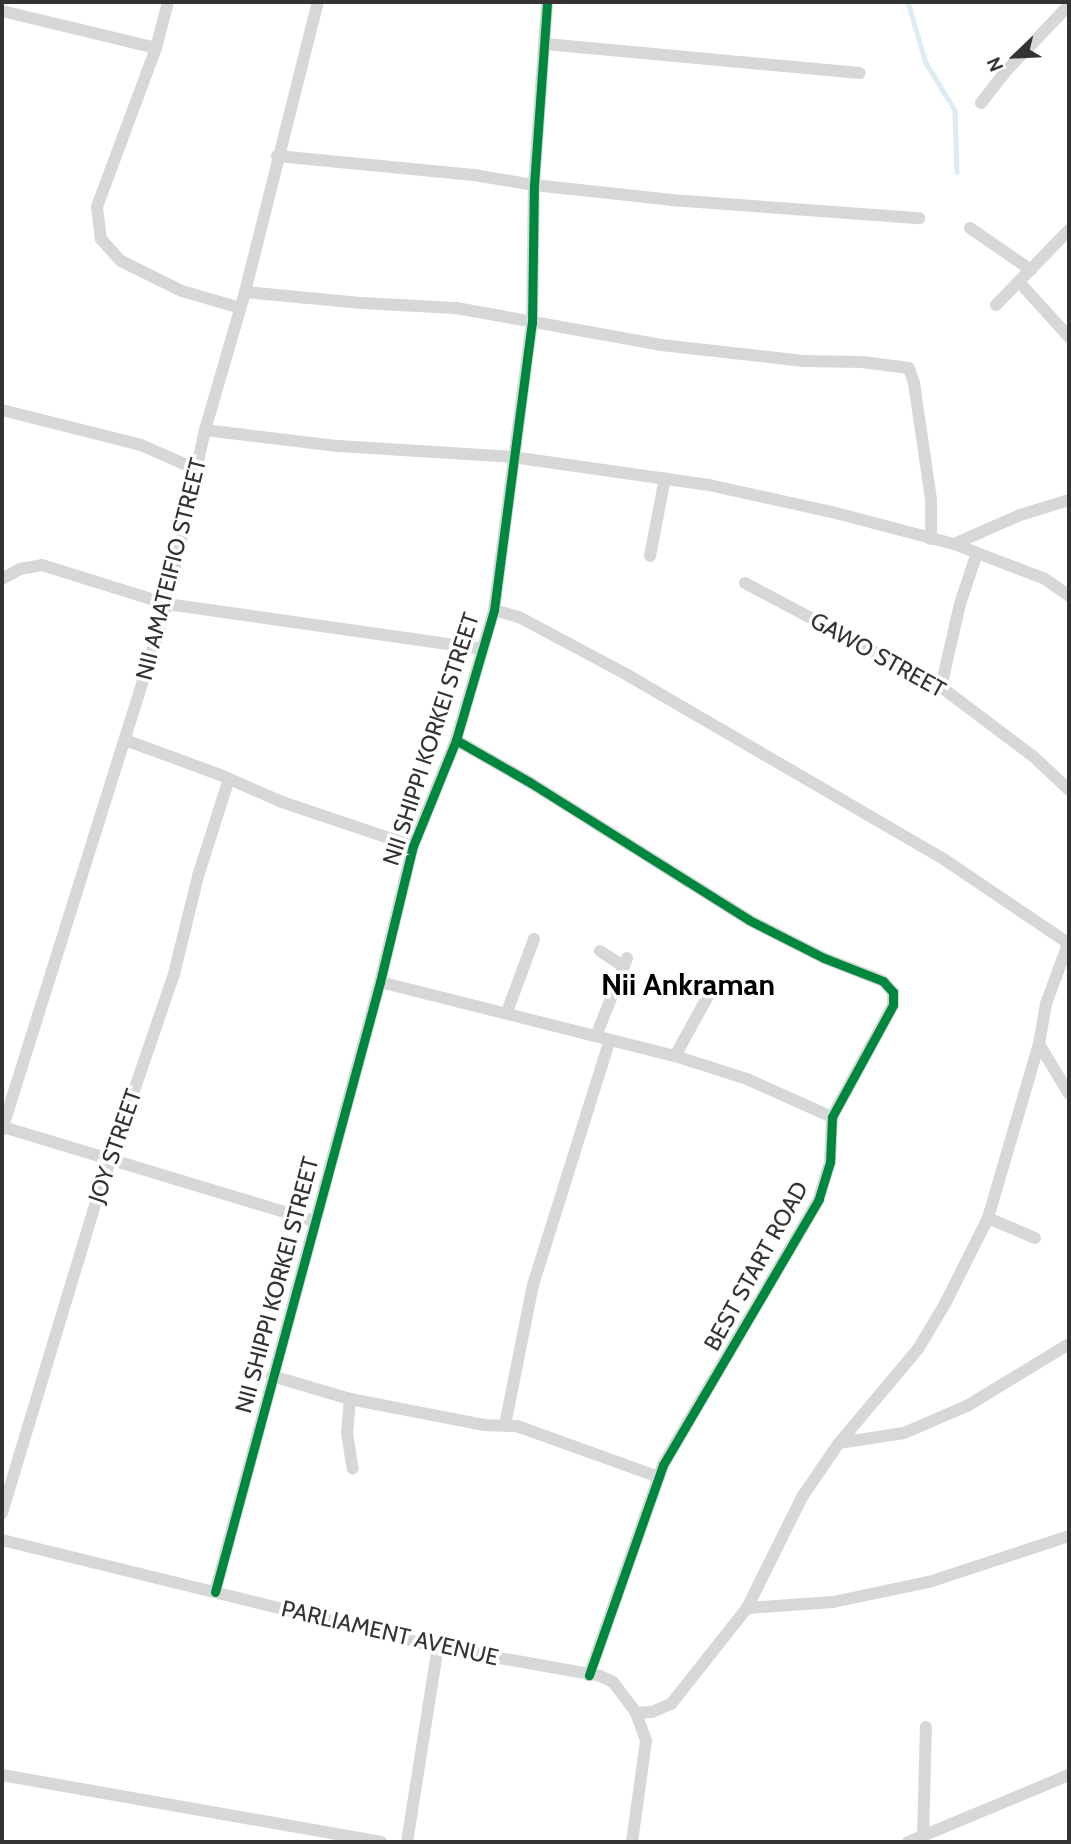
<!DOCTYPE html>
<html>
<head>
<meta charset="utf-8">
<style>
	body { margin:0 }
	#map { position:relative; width:1071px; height:1844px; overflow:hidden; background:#fff; font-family:Cabin,sans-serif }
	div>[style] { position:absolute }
	.stream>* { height:4.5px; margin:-2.25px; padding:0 2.25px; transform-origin:2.25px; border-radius:2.25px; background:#ddebf3 }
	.minor>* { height:12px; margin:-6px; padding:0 6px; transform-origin:6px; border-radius:6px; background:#d7d7d7 }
	.cycleway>* { height:9px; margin:-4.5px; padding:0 4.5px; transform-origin:4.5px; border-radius:4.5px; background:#00873e }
	span { translate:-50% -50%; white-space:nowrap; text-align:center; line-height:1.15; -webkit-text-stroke:7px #fff; paint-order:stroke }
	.street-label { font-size:23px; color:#333 }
	.district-label { font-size:30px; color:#000; font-weight:700 }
	.frame { position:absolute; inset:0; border:4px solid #333; pointer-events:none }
	.north { position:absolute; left:980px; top:21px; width:70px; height:70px; -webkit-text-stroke:5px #fff; paint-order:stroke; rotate:247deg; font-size:19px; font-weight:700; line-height:28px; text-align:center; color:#333 }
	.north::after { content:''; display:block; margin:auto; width:24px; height:32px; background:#333; clip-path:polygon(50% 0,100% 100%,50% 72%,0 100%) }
</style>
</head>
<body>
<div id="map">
	<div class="stream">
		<div style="left:908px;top:2px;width:64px;rotate:73.6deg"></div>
		<div style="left:926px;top:63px;width:55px;rotate:58.3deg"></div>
		<div style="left:955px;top:110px;width:62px;rotate:88.2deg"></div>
	</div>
	<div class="minor">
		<div style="left:168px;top:2px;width:48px;rotate:104.6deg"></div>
		<div style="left:156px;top:48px;width:170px;rotate:110.4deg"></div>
		<div style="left:97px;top:207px;width:32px;rotate:83deg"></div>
		<div style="left:101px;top:239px;width:30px;rotate:48deg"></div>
		<div style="left:121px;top:261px;width:68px;rotate:26.2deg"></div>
		<div style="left:182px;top:291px;width:60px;rotate:16.3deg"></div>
		<div style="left:2px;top:11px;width:158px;rotate:13.5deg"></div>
		<div style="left:546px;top:44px;width:315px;rotate:5.3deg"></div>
		<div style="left:981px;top:103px;width:41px;rotate:-52deg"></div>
		<div style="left:1006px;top:71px;width:91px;rotate:-46.3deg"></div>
		<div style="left:277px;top:156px;width:198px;rotate:5.5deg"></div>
		<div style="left:474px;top:175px;width:61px;rotate:9.5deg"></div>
		<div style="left:534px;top:185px;width:138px;rotate:6.2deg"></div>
		<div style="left:671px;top:200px;width:249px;rotate:4.2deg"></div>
		<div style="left:970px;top:228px;width:74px;rotate:34.5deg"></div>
		<div style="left:1019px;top:282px;width:74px;rotate:47.7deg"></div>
		<div style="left:245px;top:292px;width:118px;rotate:5.4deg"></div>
		<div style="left:362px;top:303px;width:94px;rotate:3deg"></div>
		<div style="left:456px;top:308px;width:208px;rotate:10.2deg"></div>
		<div style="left:661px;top:345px;width:143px;rotate:6.4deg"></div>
		<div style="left:803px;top:361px;width:59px;rotate:1deg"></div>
		<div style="left:862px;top:362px;width:47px;rotate:7.3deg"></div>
		<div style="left:909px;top:368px;width:16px;rotate:72deg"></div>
		<div style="left:914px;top:383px;width:118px;rotate:81.7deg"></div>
		<div style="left:931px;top:500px;width:39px;rotate:90deg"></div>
		<div style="left:996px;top:305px;width:105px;rotate:-45.8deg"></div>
		<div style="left:2px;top:410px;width:143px;rotate:14.1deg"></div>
		<div style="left:141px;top:445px;width:62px;rotate:23.7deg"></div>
		<div style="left:205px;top:430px;width:134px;rotate:6.9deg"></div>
		<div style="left:338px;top:446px;width:174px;rotate:3.6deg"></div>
		<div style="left:512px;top:457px;width:199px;rotate:8.1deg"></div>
		<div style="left:709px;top:485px;width:126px;rotate:12.4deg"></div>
		<div style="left:832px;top:512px;width:126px;rotate:14.7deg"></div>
		<div style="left:1069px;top:500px;width:51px;rotate:163deg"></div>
		<div style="left:1020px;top:515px;width:72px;rotate:156.3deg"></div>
		<div style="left:954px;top:544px;width:97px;rotate:21deg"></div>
		<div style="left:1045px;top:579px;width:29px;rotate:35deg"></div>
		<div style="left:650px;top:556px;width:79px;rotate:-79.1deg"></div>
		<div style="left:2px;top:579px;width:21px;rotate:-29deg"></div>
		<div style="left:20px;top:569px;width:22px;rotate:-10deg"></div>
		<div style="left:42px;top:565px;width:131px;rotate:17.3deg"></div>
		<div style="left:167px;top:604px;width:319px;rotate:8.1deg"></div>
		<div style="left:745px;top:583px;width:222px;rotate:28deg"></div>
		<div style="left:941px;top:687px;width:116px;rotate:37deg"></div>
		<div style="left:1034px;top:757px;width:48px;rotate:43.3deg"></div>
		<div style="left:494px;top:610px;width:26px;rotate:16deg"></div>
		<div style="left:519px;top:617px;width:119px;rotate:28.1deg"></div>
		<div style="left:624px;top:673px;width:371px;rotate:30.2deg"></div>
		<div style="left:945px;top:860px;width:148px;rotate:34deg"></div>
		<div style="left:941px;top:687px;width:85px;rotate:-77.1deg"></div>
		<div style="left:960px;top:604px;width:54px;rotate:-71.6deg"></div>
		<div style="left:125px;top:740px;width:99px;rotate:20.1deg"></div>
		<div style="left:218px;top:774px;width:70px;rotate:23.6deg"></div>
		<div style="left:282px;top:802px;width:138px;rotate:18.6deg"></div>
		<div style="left:456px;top:740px;width:86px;rotate:29.8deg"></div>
		<div style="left:531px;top:783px;width:257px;rotate:32.1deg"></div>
		<div style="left:749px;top:920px;width:84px;rotate:26.9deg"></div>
		<div style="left:824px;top:958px;width:63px;rotate:21.3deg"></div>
		<div style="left:883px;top:981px;width:15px;rotate:48deg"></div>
		<div style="left:893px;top:992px;width:13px;rotate:90deg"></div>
		<div style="left:893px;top:1005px;width:128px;rotate:118.6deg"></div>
		<div style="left:832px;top:1117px;width:45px;rotate:92.5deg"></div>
		<div style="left:830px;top:1162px;width:39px;rotate:107deg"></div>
		<div style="left:819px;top:1199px;width:308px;rotate:120.4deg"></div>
		<div style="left:663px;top:1465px;width:223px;rotate:109.4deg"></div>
		<div style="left:600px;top:951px;width:27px;rotate:33deg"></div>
		<div style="left:380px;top:982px;width:304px;rotate:14.1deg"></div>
		<div style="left:675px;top:1056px;width:76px;rotate:17.7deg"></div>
		<div style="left:747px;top:1079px;width:93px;rotate:24.1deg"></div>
		<div style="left:507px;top:1012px;width:78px;rotate:-69.7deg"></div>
		<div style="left:596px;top:1036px;width:84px;rotate:-68.3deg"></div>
		<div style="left:1039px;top:1044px;width:58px;rotate:59deg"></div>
		<div style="left:675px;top:1056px;width:81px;rotate:-61.2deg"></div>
		<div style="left:3px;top:1127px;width:326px;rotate:16.8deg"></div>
		<div style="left:2px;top:1130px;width:551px;rotate:-72.58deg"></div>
		<div style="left:167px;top:604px;width:178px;rotate:-77.7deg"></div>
		<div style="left:205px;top:430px;width:144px;rotate:-73.8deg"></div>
		<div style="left:245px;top:292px;width:299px;rotate:-75.9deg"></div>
		<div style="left:988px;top:1218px;width:51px;rotate:23.1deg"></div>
		<div style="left:272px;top:1376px;width:81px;rotate:16.4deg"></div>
		<div style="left:350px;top:1399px;width:136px;rotate:11deg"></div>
		<div style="left:484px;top:1425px;width:33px;rotate:2deg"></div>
		<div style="left:517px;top:1426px;width:151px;rotate:19.8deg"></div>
		<div style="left:350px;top:1399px;width:34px;rotate:95deg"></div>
		<div style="left:347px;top:1433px;width:36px;rotate:81deg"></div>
		<div style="left:505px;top:1425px;width:143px;rotate:-78.7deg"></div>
		<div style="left:533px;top:1285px;width:257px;rotate:-72.6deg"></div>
		<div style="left:839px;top:1443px;width:66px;rotate:-8.7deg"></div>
		<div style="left:904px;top:1433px;width:69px;rotate:-23.2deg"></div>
		<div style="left:967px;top:1406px;width:119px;rotate:-31.3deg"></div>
		<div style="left:2px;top:1513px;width:331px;rotate:-73.2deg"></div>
		<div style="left:98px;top:1196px;width:235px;rotate:-71.1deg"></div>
		<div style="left:174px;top:974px;width:101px;rotate:-76.2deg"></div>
		<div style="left:198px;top:876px;width:102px;rotate:-72.3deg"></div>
		<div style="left:2px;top:1540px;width:449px;rotate:13.8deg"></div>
		<div style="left:438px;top:1647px;width:165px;rotate:10.1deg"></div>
		<div style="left:600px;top:1676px;width:14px;rotate:25deg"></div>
		<div style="left:613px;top:1682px;width:39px;rotate:53deg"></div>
		<div style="left:636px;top:1713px;width:30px;rotate:70deg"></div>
		<div style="left:646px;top:1741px;width:102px;rotate:97.9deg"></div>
		<div style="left:215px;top:1592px;width:632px;rotate:-74.86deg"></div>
		<div style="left:380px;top:982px;width:140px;rotate:-76.4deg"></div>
		<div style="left:413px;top:846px;width:114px;rotate:-67.9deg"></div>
		<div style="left:456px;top:740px;width:135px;rotate:-73.7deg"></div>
		<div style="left:494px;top:610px;width:290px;rotate:-82.5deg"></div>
		<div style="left:532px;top:323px;width:138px;rotate:-89.2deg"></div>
		<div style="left:534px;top:185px;width:183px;rotate:-85.9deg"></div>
		<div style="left:747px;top:1608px;width:86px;rotate:-4deg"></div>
		<div style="left:833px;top:1602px;width:98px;rotate:-11.8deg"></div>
		<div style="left:929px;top:1582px;width:147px;rotate:-18.2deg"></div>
		<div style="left:636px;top:1713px;width:16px;rotate:-4deg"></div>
		<div style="left:652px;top:1712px;width:21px;rotate:-23deg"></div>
		<div style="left:671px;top:1704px;width:122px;rotate:-51.6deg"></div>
		<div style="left:747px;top:1608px;width:124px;rotate:-63.6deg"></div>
		<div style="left:802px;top:1497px;width:65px;rotate:-55.6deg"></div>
		<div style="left:839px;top:1443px;width:123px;rotate:-50deg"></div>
		<div style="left:918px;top:1349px;width:55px;rotate:-59.2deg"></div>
		<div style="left:946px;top:1302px;width:94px;rotate:-63.4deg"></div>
		<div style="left:988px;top:1218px;width:181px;rotate:-73.7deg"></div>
		<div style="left:1039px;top:1044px;width:41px;rotate:-80.1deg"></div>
		<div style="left:1046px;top:1004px;width:67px;rotate:-69.9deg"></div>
		<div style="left:2px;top:1775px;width:385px;rotate:10deg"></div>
		<div style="left:923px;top:1838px;width:111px;rotate:-88.5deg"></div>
		<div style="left:407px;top:1842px;width:197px;rotate:-81deg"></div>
		<div style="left:908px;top:1842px;width:174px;rotate:-22.6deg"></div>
	</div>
	<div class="cycleway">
		<div style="left:456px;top:740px;width:86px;rotate:29.8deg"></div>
		<div style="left:531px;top:783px;width:257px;rotate:32.1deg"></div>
		<div style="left:749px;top:920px;width:84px;rotate:26.9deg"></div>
		<div style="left:824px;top:958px;width:63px;rotate:21.3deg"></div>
		<div style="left:883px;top:981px;width:15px;rotate:48deg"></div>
		<div style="left:893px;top:992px;width:13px;rotate:90deg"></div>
		<div style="left:893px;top:1005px;width:128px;rotate:118.6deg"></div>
		<div style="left:832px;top:1117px;width:45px;rotate:92.5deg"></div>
		<div style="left:830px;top:1162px;width:39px;rotate:107deg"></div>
		<div style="left:819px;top:1199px;width:308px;rotate:120.4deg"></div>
		<div style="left:663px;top:1465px;width:223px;rotate:109.4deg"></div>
		<div style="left:215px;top:1592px;width:632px;rotate:-74.86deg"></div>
		<div style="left:380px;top:982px;width:140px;rotate:-76.4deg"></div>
		<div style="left:413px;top:846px;width:114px;rotate:-67.9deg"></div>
		<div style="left:456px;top:740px;width:135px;rotate:-73.7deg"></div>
		<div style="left:494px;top:610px;width:290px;rotate:-82.5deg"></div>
		<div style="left:532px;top:323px;width:138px;rotate:-89.2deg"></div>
		<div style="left:534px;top:185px;width:183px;rotate:-85.9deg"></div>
	</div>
	<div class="street-label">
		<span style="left:171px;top:569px;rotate:-76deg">NII AMATEIFIO STREET</span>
		<span style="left:878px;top:655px;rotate:29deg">GAWO STREET</span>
		<span style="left:431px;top:739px;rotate:-72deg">NII SHIPPI KORKEI STREET</span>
		<span style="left:115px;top:1146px;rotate:-71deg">JOY STREET</span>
		<span style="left:756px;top:1266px;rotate:-61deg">BEST START ROAD</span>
		<span style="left:277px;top:1285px;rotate:-75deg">NII SHIPPI KORKEI STREET</span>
		<span style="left:390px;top:1633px;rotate:13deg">PARLIAMENT AVENUE</span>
	</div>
	<div class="district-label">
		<span style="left:688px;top:985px">Nii Ankraman</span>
	</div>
	<div class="frame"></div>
	<div class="north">N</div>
</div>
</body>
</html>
